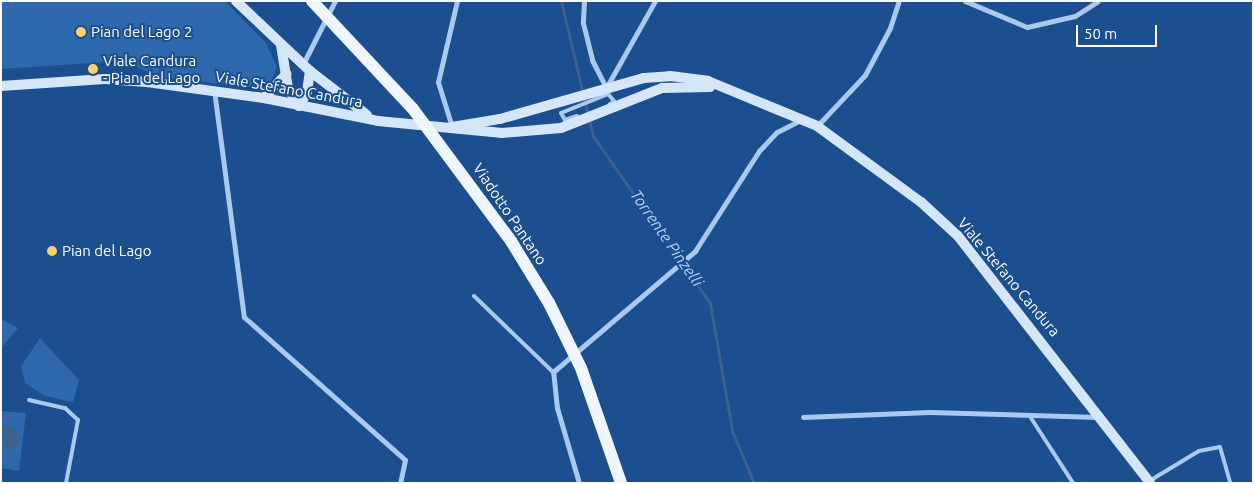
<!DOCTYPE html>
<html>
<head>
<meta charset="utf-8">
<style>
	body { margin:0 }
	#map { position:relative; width:1254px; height:484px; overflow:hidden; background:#1b4f8f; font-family:Ubuntu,sans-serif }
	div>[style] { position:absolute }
	.green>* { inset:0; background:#2e69ad }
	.water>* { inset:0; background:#3c6290 }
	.stream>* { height:3px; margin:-1.5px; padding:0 1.5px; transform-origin:1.5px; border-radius:1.5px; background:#3c6290 }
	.lane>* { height:4px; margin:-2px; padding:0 2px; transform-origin:2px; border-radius:2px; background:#a9c9ee }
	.street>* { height:5px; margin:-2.5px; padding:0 2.5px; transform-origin:2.5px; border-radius:2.5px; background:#a9c9ee }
	.secondary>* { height:10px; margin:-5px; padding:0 5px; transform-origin:5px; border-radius:5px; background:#d6e6fa }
	.primary-bridge>* { height:12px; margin:-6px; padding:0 6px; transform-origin:6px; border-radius:6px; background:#f0f6ff }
	.dots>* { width:14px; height:14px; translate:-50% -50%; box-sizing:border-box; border:2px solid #1b4f8f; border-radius:50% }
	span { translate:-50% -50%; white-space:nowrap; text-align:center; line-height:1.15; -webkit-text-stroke:4px #1b4f8f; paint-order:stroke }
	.poi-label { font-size:15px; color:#fff }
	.left { translate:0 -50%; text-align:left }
	.street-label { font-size:15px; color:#fff }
	.water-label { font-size:16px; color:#b5d3f5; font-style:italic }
	.frame { position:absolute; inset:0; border:2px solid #fff; pointer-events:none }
	.scale { position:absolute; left:1076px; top:25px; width:81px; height:22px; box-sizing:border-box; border:2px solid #fff; border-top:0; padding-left:6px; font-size:15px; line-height:18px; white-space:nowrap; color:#fff; -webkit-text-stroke:4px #1b4f8f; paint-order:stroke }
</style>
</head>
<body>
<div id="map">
	<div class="green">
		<div style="clip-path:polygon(1px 1px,225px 1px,266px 43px,277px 67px,271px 81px,257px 88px,159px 77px,123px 61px,1px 69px)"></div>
		<div style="clip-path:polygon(1px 319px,18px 328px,1px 348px)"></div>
		<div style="clip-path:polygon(40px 338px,79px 380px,73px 402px,45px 396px,25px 383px,21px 366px)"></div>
		<div style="clip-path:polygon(1px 411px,26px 413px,19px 471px,1px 468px)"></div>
	</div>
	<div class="water">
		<div style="clip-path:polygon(1px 425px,14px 427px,18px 434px,17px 445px,5px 452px)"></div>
	</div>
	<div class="stream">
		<div style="left:561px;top:1px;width:139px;rotate:76.7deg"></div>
		<div style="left:593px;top:136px;width:204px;rotate:55deg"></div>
		<div style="left:710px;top:303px;width:130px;rotate:80.2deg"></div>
		<div style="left:732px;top:431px;width:56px;rotate:67.1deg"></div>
	</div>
	<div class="lane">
		<div style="left:577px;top:116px;width:13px;rotate:162deg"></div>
		<div style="left:565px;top:120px;width:8px;rotate:-120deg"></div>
		<div style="left:561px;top:113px;width:51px;rotate:-22deg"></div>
		<div style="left:608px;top:94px;width:9px;rotate:49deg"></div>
		<div style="left:614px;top:101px;width:6px;rotate:141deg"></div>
		<div style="left:474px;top:296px;width:110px;rotate:43.9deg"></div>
		<div style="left:29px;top:400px;width:37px;rotate:13deg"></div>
		<div style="left:65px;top:408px;width:18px;rotate:43deg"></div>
		<div style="left:78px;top:420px;width:64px;rotate:100.8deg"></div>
		<div style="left:1031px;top:418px;width:77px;rotate:57.1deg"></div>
		<div style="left:1151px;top:480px;width:56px;rotate:-31.1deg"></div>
		<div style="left:1199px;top:451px;width:21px;rotate:-11deg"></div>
		<div style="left:1220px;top:447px;width:37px;rotate:74deg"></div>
	</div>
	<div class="street">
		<div style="left:584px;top:1px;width:22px;rotate:93deg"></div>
		<div style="left:583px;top:23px;width:38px;rotate:76deg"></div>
		<div style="left:592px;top:60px;width:31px;rotate:63deg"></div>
		<div style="left:606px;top:88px;width:100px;rotate:-60.6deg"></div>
		<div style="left:965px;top:1px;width:67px;rotate:22.8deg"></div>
		<div style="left:1027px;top:27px;width:49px;rotate:-12.9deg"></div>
		<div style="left:1075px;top:16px;width:27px;rotate:-33deg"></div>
		<div style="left:303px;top:64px;width:71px;rotate:-63.1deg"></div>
		<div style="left:214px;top:90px;width:229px;rotate:82.5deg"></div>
		<div style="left:244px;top:317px;width:215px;rotate:41.6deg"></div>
		<div style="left:405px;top:460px;width:24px;rotate:102deg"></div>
		<div style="left:817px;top:126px;width:70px;rotate:-46.7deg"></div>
		<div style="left:865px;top:75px;width:53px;rotate:-62deg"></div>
		<div style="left:890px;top:28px;width:28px;rotate:-72deg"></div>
		<div style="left:452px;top:127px;width:47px;rotate:-107.3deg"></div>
		<div style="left:438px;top:82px;width:83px;rotate:-76.8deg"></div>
		<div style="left:803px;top:417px;width:127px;rotate:-2.3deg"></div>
		<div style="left:930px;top:412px;width:167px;rotate:1.7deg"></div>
		<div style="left:579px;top:483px;width:78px;rotate:-106.3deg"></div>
		<div style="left:557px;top:408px;width:36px;rotate:-96deg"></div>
		<div style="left:553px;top:372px;width:187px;rotate:-40.4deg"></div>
		<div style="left:695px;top:251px;width:119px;rotate:-57.4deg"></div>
		<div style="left:759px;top:151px;width:26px;rotate:-47deg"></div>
		<div style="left:777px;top:132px;width:27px;rotate:-27deg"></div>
	</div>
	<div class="secondary">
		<div style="left:236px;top:1px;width:102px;rotate:43.4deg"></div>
		<div style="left:310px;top:71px;width:72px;rotate:37.7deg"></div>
		<div style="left:281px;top:45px;width:44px;rotate:80.8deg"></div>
		<div style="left:288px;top:88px;width:21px;rotate:59deg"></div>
		<div style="left:299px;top:106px;width:16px;rotate:-60deg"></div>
		<div style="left:307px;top:92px;width:21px;rotate:-82deg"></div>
		<div style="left:1px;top:86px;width:104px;rotate:-3.9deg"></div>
		<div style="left:105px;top:79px;width:42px;rotate:4.1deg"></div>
		<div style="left:147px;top:82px;width:118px;rotate:7.8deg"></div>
		<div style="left:264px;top:98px;width:116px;rotate:11.4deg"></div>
		<div style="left:378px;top:121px;width:125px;rotate:5.5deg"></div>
		<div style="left:502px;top:133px;width:59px;rotate:-4.8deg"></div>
		<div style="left:561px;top:128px;width:109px;rotate:-21.6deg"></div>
		<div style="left:662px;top:88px;width:48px;rotate:-1.2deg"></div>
		<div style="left:264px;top:98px;width:33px;rotate:-47deg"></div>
		<div style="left:452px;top:127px;width:49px;rotate:-9.5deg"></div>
		<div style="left:500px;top:119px;width:150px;rotate:-15.9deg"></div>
		<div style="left:644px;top:78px;width:26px;rotate:-4deg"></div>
		<div style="left:670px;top:76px;width:38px;rotate:7deg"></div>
		<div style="left:708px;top:81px;width:118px;rotate:22.4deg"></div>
		<div style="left:817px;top:126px;width:129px;rotate:36.2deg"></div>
		<div style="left:921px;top:202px;width:50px;rotate:42.6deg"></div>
		<div style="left:958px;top:236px;width:313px;rotate:52.1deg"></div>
	</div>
	<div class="primary-bridge">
		<div style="left:312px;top:1px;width:148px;rotate:46.9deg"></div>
		<div style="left:413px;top:109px;width:164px;rotate:53.4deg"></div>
		<div style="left:511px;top:241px;width:73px;rotate:58.5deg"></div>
		<div style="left:549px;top:303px;width:72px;rotate:63.8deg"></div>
		<div style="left:581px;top:368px;width:122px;rotate:70.8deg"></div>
	</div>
	<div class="dots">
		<div style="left:81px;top:32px;background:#ffd166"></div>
		<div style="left:93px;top:69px;background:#ffd166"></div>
		<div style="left:52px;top:251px;background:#ffd166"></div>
	</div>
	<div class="poi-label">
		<span class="left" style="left:91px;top:32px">Pian del Lago 2</span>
		<span class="left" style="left:103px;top:69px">Viale Candura<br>- Pian del Lago</span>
		<span class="left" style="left:62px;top:251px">Pian del Lago</span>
	</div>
	<div class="street-label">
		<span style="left:289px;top:89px;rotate:10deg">Viale Stefano Candura</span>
		<span style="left:510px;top:214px;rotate:56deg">Viadotto Pantano</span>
		<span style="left:1009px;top:277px;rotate:50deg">Viale Stefano Candura</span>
	</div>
	<div class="water-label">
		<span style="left:667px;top:238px;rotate:55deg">Torrente Pinzelli</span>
	</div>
	<div class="frame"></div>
	<div class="scale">50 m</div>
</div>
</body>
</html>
